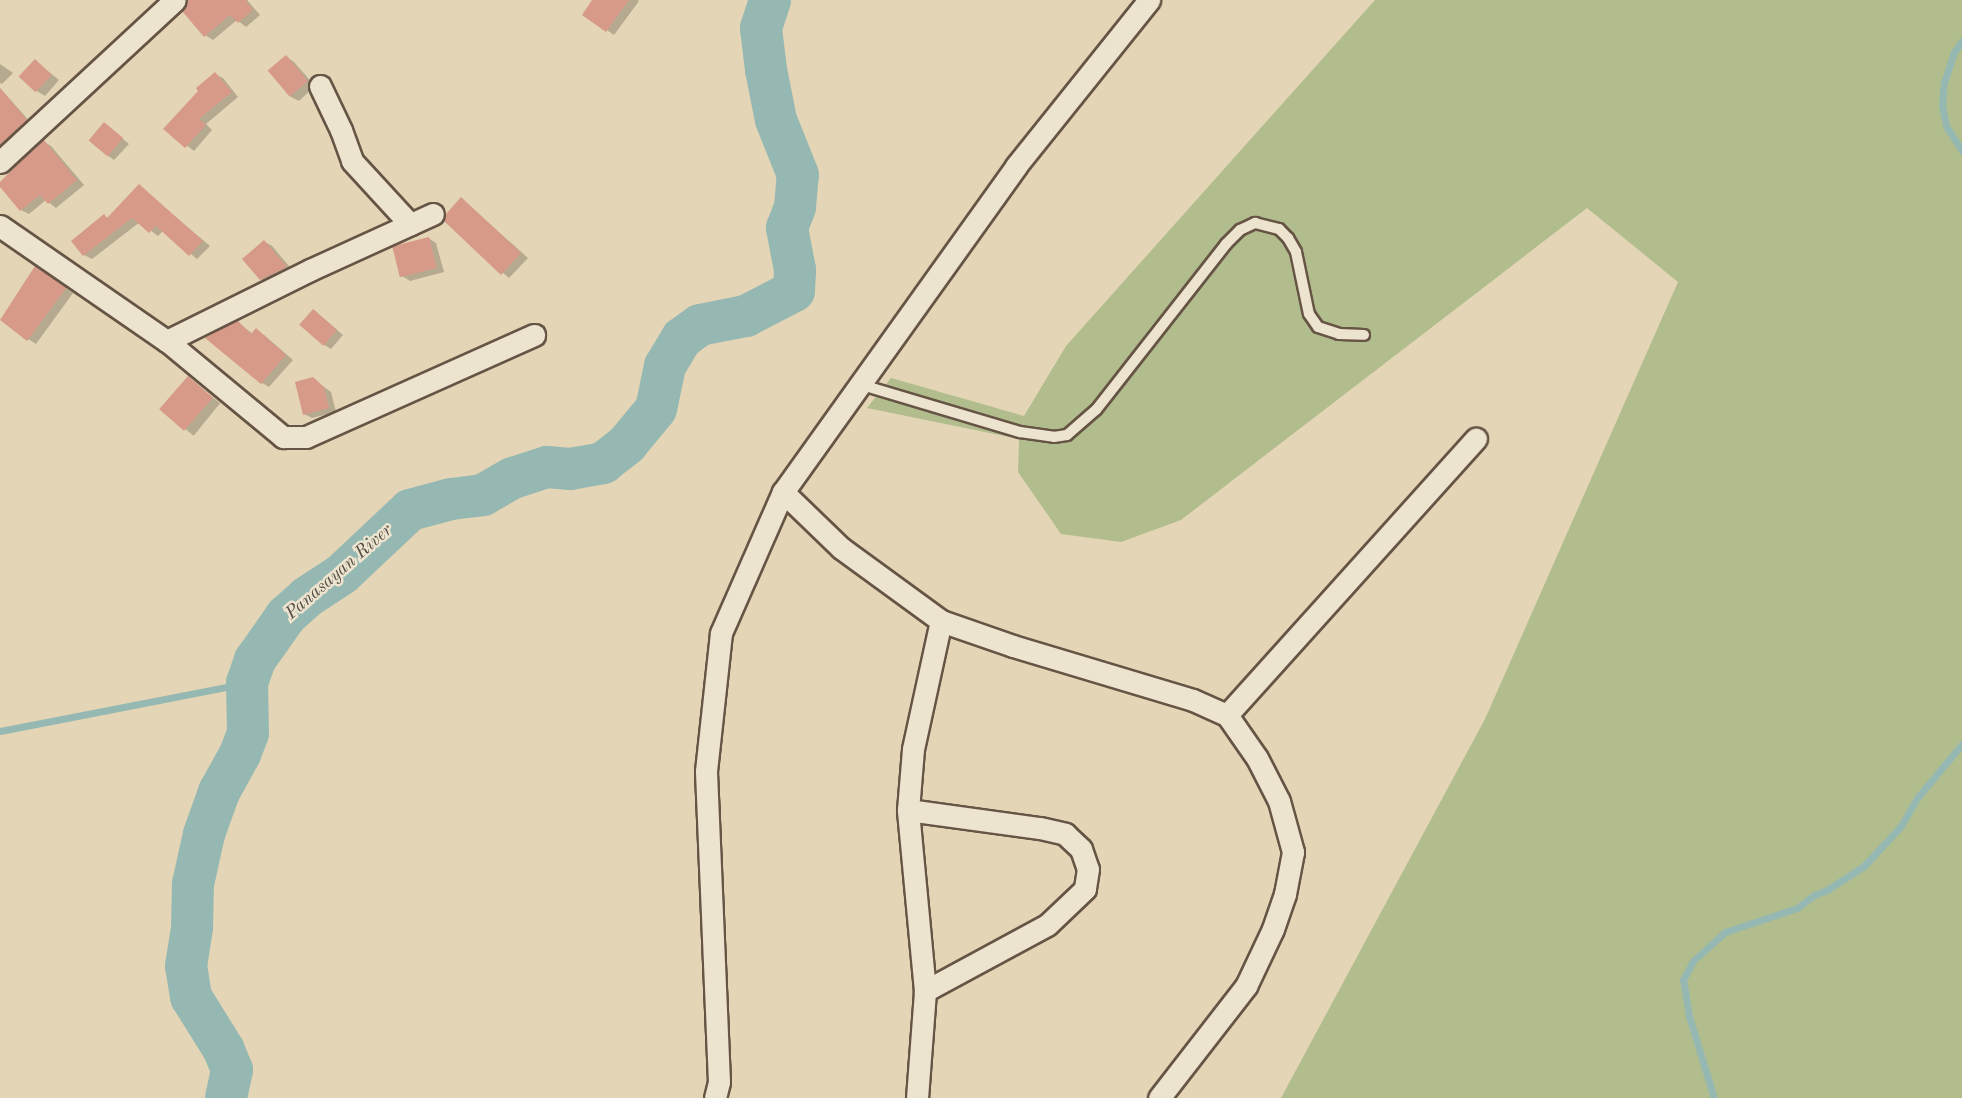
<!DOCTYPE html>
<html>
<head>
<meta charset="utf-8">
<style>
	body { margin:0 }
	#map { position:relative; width:1962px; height:1098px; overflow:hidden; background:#e3d5b5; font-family:"Old Standard TT",serif }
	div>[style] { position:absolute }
	.green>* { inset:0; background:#b2bd8e }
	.shadow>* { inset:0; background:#0003; transform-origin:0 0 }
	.stream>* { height:7px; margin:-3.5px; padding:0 3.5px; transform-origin:3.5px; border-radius:3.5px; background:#96b8b2 }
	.river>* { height:42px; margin:-21px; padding:0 21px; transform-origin:21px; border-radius:21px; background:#96b8b2 }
	.building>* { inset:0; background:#d79a89; transform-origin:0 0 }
	.roads { filter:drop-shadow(2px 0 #665445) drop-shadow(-2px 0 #665445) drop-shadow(0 2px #665445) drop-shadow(0 -2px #665445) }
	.service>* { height:10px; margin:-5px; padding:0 5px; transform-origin:5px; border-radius:5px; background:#ede4cf }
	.minor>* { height:21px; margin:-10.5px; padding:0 10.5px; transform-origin:10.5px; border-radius:10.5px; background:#ede4cf }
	span { translate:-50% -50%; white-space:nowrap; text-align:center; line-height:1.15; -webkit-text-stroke:5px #ede4cf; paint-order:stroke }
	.water-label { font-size:18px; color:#524d44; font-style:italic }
</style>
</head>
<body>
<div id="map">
	<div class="green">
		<div style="clip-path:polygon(1375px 0,1962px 0,1962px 1098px,1281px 1098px,1485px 719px,1678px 282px,1587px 208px,1181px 520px,1121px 542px,1061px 534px,1018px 472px,1019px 439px,867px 408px,891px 378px,1024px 416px,1066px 346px)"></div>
	</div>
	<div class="shadow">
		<div style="clip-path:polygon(190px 0,247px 0,260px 15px,246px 27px,237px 20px,213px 40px,205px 35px)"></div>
		<div style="clip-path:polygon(594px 0,638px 0,639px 1px,614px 35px,584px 14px)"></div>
		<div style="clip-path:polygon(287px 57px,294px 62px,315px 86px,299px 101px,291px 97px,270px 71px)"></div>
		<div style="clip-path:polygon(35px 61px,59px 80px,45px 96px,37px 91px)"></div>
		<div style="clip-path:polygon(0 64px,13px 73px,2px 84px,0 83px)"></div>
		<div style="clip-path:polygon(215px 74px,223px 78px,238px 97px,206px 124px,212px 130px,194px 151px,166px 129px)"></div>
		<div style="clip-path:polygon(0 88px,33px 125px,7px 149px,0 145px)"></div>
		<div style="clip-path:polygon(105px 124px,129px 144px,114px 160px,107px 155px)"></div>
		<div style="clip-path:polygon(43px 141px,51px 146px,84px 185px,56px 208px,46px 200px,29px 214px,21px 210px,0 184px)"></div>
		<div style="clip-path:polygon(139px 186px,210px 246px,197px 259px,163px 231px,158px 236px,140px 222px,92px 259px,84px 255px,104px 216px,109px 219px)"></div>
		<div style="clip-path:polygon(462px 199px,528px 258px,509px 278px,455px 231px)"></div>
		<div style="clip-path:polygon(428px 238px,436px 243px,444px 272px,410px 281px,402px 276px)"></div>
		<div style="clip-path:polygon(265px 242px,272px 246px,294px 272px,269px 284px,261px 279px)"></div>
		<div style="clip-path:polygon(36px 268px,73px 293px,36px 344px,28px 339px,28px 282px,26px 280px)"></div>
		<div style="clip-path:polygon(314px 310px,343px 335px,331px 349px,323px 344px)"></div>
		<div style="clip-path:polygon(237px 322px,253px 334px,256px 330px,264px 335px,293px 360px,269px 387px,262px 383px)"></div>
		<div style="left:189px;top:378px;width:40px;height:42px;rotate:39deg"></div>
		<div style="clip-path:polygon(313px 379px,331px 392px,336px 412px,312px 418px,304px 414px)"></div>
	</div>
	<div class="stream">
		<div style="left:1962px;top:41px;width:14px;rotate:126deg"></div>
		<div style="left:1954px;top:52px;width:32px;rotate:108deg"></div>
		<div style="left:1944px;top:82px;width:23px;rotate:95deg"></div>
		<div style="left:1942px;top:105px;width:21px;rotate:79deg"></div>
		<div style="left:1946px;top:126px;width:30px;rotate:57deg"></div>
		<div style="left:0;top:731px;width:252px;rotate:-11deg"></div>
		<div style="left:1714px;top:1098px;width:86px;rotate:-107deg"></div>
		<div style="left:1689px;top:1016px;width:36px;rotate:-99deg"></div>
		<div style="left:1683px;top:980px;width:21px;rotate:-62deg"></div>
		<div style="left:1693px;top:961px;width:43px;rotate:-42.2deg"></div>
		<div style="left:1725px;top:932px;width:76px;rotate:-18.4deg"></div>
		<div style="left:1797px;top:908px;width:21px;rotate:-37deg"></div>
		<div style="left:1814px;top:895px;width:14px;rotate:-21deg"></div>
		<div style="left:1827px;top:890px;width:44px;rotate:-33deg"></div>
		<div style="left:1864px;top:866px;width:54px;rotate:-47.2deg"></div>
		<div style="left:1901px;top:826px;width:34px;rotate:-60deg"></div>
		<div style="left:1918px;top:797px;width:69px;rotate:-50.3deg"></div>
	</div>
	<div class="river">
		<div style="left:226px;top:1098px;width:29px;rotate:-78deg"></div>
		<div style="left:232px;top:1070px;width:22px;rotate:-112deg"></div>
		<div style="left:224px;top:1050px;width:62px;rotate:-121.9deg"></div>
		<div style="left:191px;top:997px;width:31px;rotate:-99deg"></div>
		<div style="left:186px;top:966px;width:39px;rotate:-81deg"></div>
		<div style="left:192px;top:927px;width:43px;rotate:-88.7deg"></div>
		<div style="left:193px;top:884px;width:51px;rotate:-77.6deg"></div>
		<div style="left:204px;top:834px;width:45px;rotate:-70.3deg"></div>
		<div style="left:219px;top:792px;width:43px;rotate:-61.1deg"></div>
		<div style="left:240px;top:754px;width:22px;rotate:-69deg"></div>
		<div style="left:248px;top:733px;width:50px;rotate:-91.1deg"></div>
		<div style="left:247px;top:683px;width:24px;rotate:-71deg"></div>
		<div style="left:255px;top:660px;width:54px;rotate:-54.8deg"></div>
		<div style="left:286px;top:616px;width:28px;rotate:-42deg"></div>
		<div style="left:307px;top:597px;width:42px;rotate:-33.3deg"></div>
		<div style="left:342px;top:574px;width:93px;rotate:-43.3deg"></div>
		<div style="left:410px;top:510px;width:42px;rotate:-15deg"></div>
		<div style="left:451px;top:499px;width:32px;rotate:-7deg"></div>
		<div style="left:483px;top:495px;width:34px;rotate:-30deg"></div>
		<div style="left:513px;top:478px;width:36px;rotate:-18deg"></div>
		<div style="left:547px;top:467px;width:23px;rotate:5deg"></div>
		<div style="left:570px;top:469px;width:34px;rotate:-10deg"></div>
		<div style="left:603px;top:463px;width:31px;rotate:-38deg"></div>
		<div style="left:627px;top:444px;width:45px;rotate:-50.4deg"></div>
		<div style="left:656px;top:409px;width:44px;rotate:-78.2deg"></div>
		<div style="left:665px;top:366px;width:33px;rotate:-59deg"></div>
		<div style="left:682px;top:338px;width:22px;rotate:-36deg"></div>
		<div style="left:700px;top:325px;width:47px;rotate:-11.1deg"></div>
		<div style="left:746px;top:316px;width:54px;rotate:-27.5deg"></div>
		<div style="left:794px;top:291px;width:21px;rotate:-87deg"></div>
		<div style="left:795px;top:270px;width:43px;rotate:-100.8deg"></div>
		<div style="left:787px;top:228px;width:22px;rotate:-69deg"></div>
		<div style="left:795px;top:207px;width:32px;rotate:-85deg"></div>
		<div style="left:798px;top:175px;width:59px;rotate:-111.8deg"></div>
		<div style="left:776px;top:120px;width:51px;rotate:-101.3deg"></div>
		<div style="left:766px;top:70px;width:42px;rotate:-96.8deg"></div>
		<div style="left:761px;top:28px;width:29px;rotate:-72deg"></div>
	</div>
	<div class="building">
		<div style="clip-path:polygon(187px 0,248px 0,246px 1px,253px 10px,238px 23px,230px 15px,204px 37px,182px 11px)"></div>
		<div style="clip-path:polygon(592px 0,629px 0,606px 32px,582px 15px)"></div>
		<div style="left:286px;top:55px;width:34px;height:24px;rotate:50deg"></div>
		<div style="left:35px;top:59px;width:23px;height:24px;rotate:43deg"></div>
		<div style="clip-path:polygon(215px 72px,232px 92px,199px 119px,206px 125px,185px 148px,163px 129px,198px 91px,196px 88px)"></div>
		<div style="clip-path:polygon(0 88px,27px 120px,0 145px)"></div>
		<div style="left:104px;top:122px;width:25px;height:24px;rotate:40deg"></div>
		<div style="clip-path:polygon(43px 139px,77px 180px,48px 204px,40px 195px,20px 211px,0 187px,0 182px)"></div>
		<div style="clip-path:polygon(139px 184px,203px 241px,189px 256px,156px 226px,149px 233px,132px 218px,83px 256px,71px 241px,104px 214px,107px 218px)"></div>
		<div style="clip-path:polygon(461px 197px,521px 253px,501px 275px,444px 221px,446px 214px)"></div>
		<div style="left:429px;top:237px;width:32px;height:38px;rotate:76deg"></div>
		<div style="clip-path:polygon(264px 240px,287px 267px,260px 280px,242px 259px)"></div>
		<div style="clip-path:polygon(35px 266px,67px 287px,27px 341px,0 320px)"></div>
		<div style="left:313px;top:309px;width:32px;height:21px;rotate:41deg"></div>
		<div style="clip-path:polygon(237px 320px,251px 334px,256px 328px,286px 355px,261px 384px,205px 338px)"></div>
		<div style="left:188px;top:376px;width:33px;height:44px;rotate:41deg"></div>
		<div style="clip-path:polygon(313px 377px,324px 387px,329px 408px,303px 415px,295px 382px)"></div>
	</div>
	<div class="roads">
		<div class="service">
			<div style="left:862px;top:385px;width:165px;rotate:16.6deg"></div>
			<div style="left:1020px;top:432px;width:34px;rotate:8deg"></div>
			<div style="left:1054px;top:437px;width:13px;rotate:-9deg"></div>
			<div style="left:1067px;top:435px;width:38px;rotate:-41deg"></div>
			<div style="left:1096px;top:410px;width:211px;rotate:-51.9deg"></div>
			<div style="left:1226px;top:244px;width:20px;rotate:-45deg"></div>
			<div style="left:1240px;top:230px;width:17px;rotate:-25deg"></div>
			<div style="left:1255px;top:223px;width:25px;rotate:14deg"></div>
			<div style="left:1279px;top:229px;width:13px;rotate:45deg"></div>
			<div style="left:1288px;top:238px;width:16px;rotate:60deg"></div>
			<div style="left:1296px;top:252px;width:63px;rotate:78.2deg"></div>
			<div style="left:1309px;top:314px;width:16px;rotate:55deg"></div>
			<div style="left:1318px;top:327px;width:22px;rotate:18deg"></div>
			<div style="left:1339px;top:334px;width:25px;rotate:2deg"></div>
		</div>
		<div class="minor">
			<div style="left:320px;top:86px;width:49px;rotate:64.5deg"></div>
			<div style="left:341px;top:130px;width:33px;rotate:70deg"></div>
			<div style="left:352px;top:161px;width:86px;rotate:47.4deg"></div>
			<div style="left:0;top:162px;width:238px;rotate:-42.8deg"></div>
			<div style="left:0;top:226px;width:203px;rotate:34.6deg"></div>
			<div style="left:167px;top:341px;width:151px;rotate:39.6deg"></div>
			<div style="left:283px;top:437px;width:23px"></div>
			<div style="left:306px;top:437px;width:250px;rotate:-24.1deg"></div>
			<div style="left:167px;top:341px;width:160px;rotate:-26.4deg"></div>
			<div style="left:310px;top:270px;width:135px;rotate:-24.5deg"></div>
			<div style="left:783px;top:492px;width:81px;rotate:44deg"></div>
			<div style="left:841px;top:548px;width:124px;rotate:36.1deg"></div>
			<div style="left:941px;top:621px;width:76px;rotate:19.1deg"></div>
			<div style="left:1013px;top:646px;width:188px;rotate:16.7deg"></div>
			<div style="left:1193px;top:700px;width:37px;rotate:24deg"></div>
			<div style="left:1227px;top:715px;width:52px;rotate:55.1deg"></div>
			<div style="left:1257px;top:758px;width:48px;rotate:62.9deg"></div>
			<div style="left:1279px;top:801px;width:53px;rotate:74.6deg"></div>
			<div style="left:1293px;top:852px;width:43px;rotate:100.8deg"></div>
			<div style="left:1285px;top:894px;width:37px;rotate:109deg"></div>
			<div style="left:1273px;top:929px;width:63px;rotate:115.3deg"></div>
			<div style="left:1246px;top:986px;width:142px;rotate:127.8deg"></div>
			<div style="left:1227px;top:715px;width:372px;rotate:-48deg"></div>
			<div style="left:908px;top:810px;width:133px;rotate:7.8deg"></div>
			<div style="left:1040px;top:828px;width:26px;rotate:13deg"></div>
			<div style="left:1065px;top:834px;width:22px;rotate:43deg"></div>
			<div style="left:1081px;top:849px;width:21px;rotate:71deg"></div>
			<div style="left:1088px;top:869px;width:20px;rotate:99deg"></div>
			<div style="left:1085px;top:889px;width:52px;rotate:136.5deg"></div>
			<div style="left:1047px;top:925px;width:139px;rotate:151.6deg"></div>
			<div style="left:715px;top:1098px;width:16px;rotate:-76deg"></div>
			<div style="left:719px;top:1082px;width:311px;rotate:-92.4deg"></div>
			<div style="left:706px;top:771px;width:139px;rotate:-83.8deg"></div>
			<div style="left:721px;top:633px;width:154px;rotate:-66.3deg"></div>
			<div style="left:783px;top:492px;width:401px;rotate:-54.4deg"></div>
			<div style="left:1016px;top:166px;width:213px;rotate:-51.3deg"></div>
			<div style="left:917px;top:1098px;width:107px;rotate:-85.7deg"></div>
			<div style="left:925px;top:991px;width:182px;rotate:-95.4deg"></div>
			<div style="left:908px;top:810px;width:61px;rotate:-85.3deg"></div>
			<div style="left:913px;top:749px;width:131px;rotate:-77.7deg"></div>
		</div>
	</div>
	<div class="water-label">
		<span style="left:339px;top:572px;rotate:-41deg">Panasayan River</span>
	</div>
</div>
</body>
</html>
